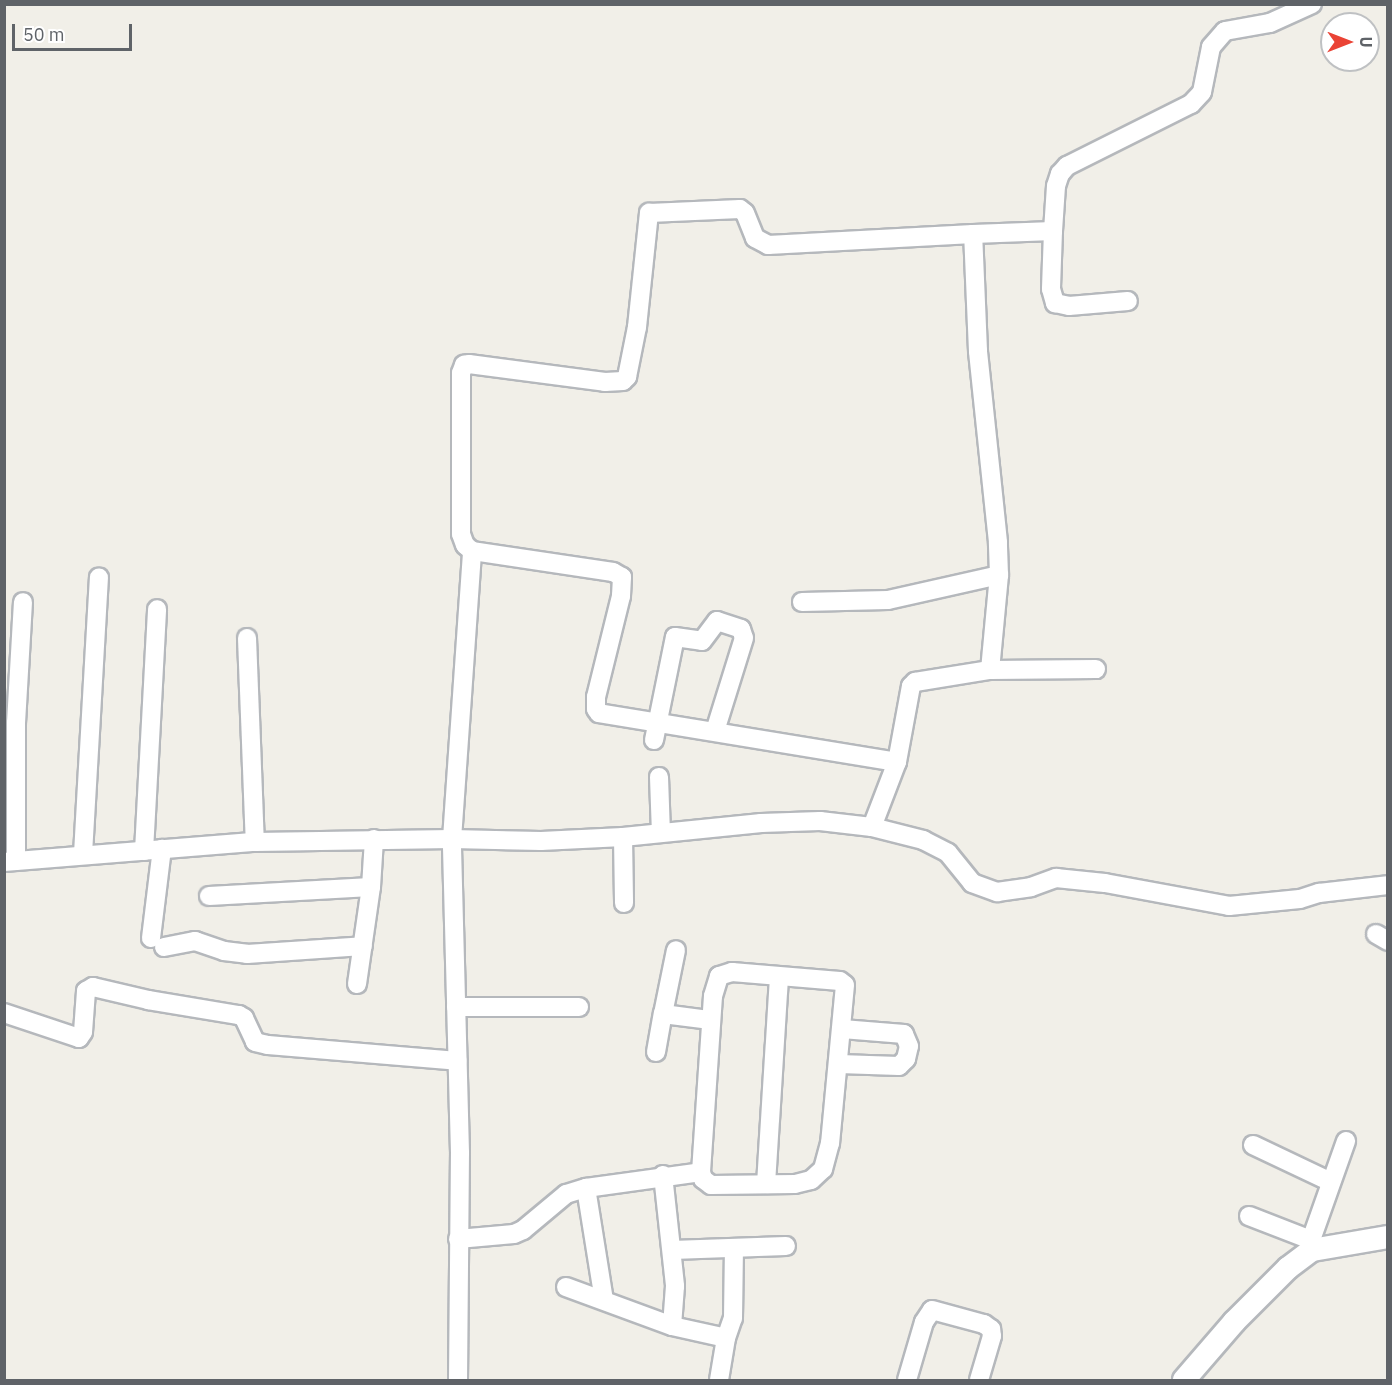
<!DOCTYPE html>
<html>
<head>
<meta charset="utf-8">
<style>
	body { margin:0 }
	#map { position:relative; width:1392px; height:1385px; overflow:hidden; background:#f1efe8; font-family:"IBM Plex Sans",sans-serif }
	div>[style] { position:absolute }
	.roads { filter:drop-shadow(2px 0 #b5b8bc) drop-shadow(-2px 0 #b5b8bc) drop-shadow(0 2px #b5b8bc) drop-shadow(0 -2px #b5b8bc) }
	.minor>* { height:18px; margin:-9px; padding:0 9px; transform-origin:9px; border-radius:9px; background:#fff }
	.tertiary>* { height:22px; margin:-11px; padding:0 11px; transform-origin:11px; border-radius:11px; background:#fff }
	span { translate:-50% -50%; white-space:nowrap; text-align:center; line-height:1.15; -webkit-text-stroke:4.5px #fff; paint-order:stroke }
	.frame { position:absolute; inset:0; border:6px solid #5f6368; pointer-events:none }
	.north { position:absolute; left:1320px; top:12px; width:60px; height:60px; box-sizing:border-box; background:#fff; border:2px solid #bfc1c3; border-radius:50%; rotate:90deg; font-size:16px; font-weight:700; line-height:24px; text-align:center; color:#5f6368 }
	.north::after { content:''; display:block; margin:auto; width:21px; height:27px; background:#ea4335; clip-path:polygon(50% 0,100% 100%,50% 72%,0 100%) }
	.scale { position:absolute; left:12px; top:24px; width:120px; height:27px; box-sizing:border-box; border:3px solid #5f6368; border-top:0; padding-left:8px; font-size:18px; line-height:21px; white-space:nowrap; color:#5f6368; -webkit-text-stroke:4px #fff; paint-order:stroke }
</style>
</head>
<body>
<div id="map">
	<div class="roads">
		<div class="minor">
			<div style="left:1053px;top:231px;width:58px;rotate:92deg"></div>
			<div style="left:1051px;top:289px;width:15px;rotate:74deg"></div>
			<div style="left:1055px;top:303px;width:14px;rotate:12deg"></div>
			<div style="left:1069px;top:306px;width:59px;rotate:-4.8deg"></div>
			<div style="left:999px;top:575px;width:33px;rotate:-92deg"></div>
			<div style="left:998px;top:542px;width:192px;rotate:-96deg"></div>
			<div style="left:978px;top:351px;width:117px;rotate:-92.4deg"></div>
			<div style="left:973px;top:234px;width:80px;rotate:-2.1deg"></div>
			<div style="left:1053px;top:231px;width:45px;rotate:-86.2deg"></div>
			<div style="left:1056px;top:186px;width:13px;rotate:-72deg"></div>
			<div style="left:1060px;top:174px;width:11px;rotate:-49deg"></div>
			<div style="left:1067px;top:166px;width:139px;rotate:-26.6deg"></div>
			<div style="left:1191px;top:104px;width:16px;rotate:-47deg"></div>
			<div style="left:1202px;top:92px;width:46px;rotate:-78.7deg"></div>
			<div style="left:1211px;top:47px;width:21px;rotate:-49deg"></div>
			<div style="left:1225px;top:31px;width:46px;rotate:-10.1deg"></div>
			<div style="left:1270px;top:23px;width:46px;rotate:-24.3deg"></div>
			<div style="left:802px;top:602px;width:86px;rotate:-1.3deg"></div>
			<div style="left:888px;top:600px;width:114px;rotate:-12.7deg"></div>
			<div style="left:999px;top:575px;width:95px;rotate:95.4deg"></div>
			<div style="left:247px;top:638px;width:204px;rotate:87.8deg"></div>
			<div style="left:654px;top:740px;width:105px;rotate:-78.5deg"></div>
			<div style="left:675px;top:637px;width:27px;rotate:8deg"></div>
			<div style="left:702px;top:641px;width:25px;rotate:-53deg"></div>
			<div style="left:717px;top:621px;width:25px;rotate:18deg"></div>
			<div style="left:741px;top:629px;width:9px;rotate:72deg"></div>
			<div style="left:744px;top:638px;width:97px;rotate:107.3deg"></div>
			<div style="left:897px;top:762px;width:302px;rotate:-170.7deg"></div>
			<div style="left:599px;top:713px;width:5px;rotate:-127deg"></div>
			<div style="left:596px;top:709px;width:12px;rotate:-90deg"></div>
			<div style="left:596px;top:697px;width:104px;rotate:-76.1deg"></div>
			<div style="left:621px;top:596px;width:19px;rotate:-87deg"></div>
			<div style="left:622px;top:577px;width:10px;rotate:-151deg"></div>
			<div style="left:613px;top:572px;width:143px;rotate:-171.5deg"></div>
			<div style="left:472px;top:551px;width:9px;rotate:-139deg"></div>
			<div style="left:465px;top:545px;width:12px;rotate:-110deg"></div>
			<div style="left:461px;top:534px;width:161px;rotate:-90deg"></div>
			<div style="left:461px;top:373px;width:9px;rotate:-69deg"></div>
			<div style="left:464px;top:365px;width:5px;rotate:-11deg"></div>
			<div style="left:469px;top:364px;width:137px;rotate:7.5deg"></div>
			<div style="left:605px;top:382px;width:18px;rotate:-3deg"></div>
			<div style="left:623px;top:381px;width:6px;rotate:-45deg"></div>
			<div style="left:627px;top:377px;width:51px;rotate:-78.7deg"></div>
			<div style="left:637px;top:327px;width:115px;rotate:-84deg"></div>
			<div style="left:649px;top:213px;width:91px;rotate:-2.5deg"></div>
			<div style="left:740px;top:209px;width:6px;rotate:39deg"></div>
			<div style="left:745px;top:213px;width:27px;rotate:68deg"></div>
			<div style="left:755px;top:238px;width:15px;rotate:28deg"></div>
			<div style="left:768px;top:245px;width:205px;rotate:-3.1deg"></div>
			<div style="left:659px;top:777px;width:56px;rotate:88deg"></div>
			<div style="left:872px;top:827px;width:70px;rotate:-69deg"></div>
			<div style="left:897px;top:762px;width:77px;rotate:-79.6deg"></div>
			<div style="left:911px;top:686px;width:6px;rotate:-45deg"></div>
			<div style="left:915px;top:682px;width:76px;rotate:-9.1deg"></div>
			<div style="left:990px;top:670px;width:106px;rotate:-0.5deg"></div>
			<div style="left:623px;top:837px;width:66px;rotate:89.1deg"></div>
			<div style="left:144px;top:851px;width:242px;rotate:-86.9deg"></div>
			<div style="left:83px;top:854px;width:277px;rotate:-86.7deg"></div>
			<div style="left:16px;top:861px;width:138px;rotate:-90deg"></div>
			<div style="left:16px;top:723px;width:121px;rotate:-86.7deg"></div>
			<div style="left:4px;top:862px;width:252px;rotate:-4.6deg"></div>
			<div style="left:255px;top:842px;width:197px;rotate:-0.9deg"></div>
			<div style="left:452px;top:839px;width:89px;rotate:1.3deg"></div>
			<div style="left:541px;top:841px;width:82px;rotate:-2.8deg"></div>
			<div style="left:623px;top:837px;width:139px;rotate:-5.8deg"></div>
			<div style="left:761px;top:823px;width:59px;rotate:-1.9deg"></div>
			<div style="left:820px;top:821px;width:52px;rotate:6.6deg"></div>
			<div style="left:872px;top:827px;width:53px;rotate:14.3deg"></div>
			<div style="left:923px;top:840px;width:28px;rotate:27deg"></div>
			<div style="left:948px;top:853px;width:38px;rotate:51deg"></div>
			<div style="left:972px;top:883px;width:27px;rotate:20deg"></div>
			<div style="left:997px;top:892px;width:34px;rotate:-8deg"></div>
			<div style="left:1031px;top:887px;width:27px;rotate:-20deg"></div>
			<div style="left:1056px;top:878px;width:49px;rotate:5.8deg"></div>
			<div style="left:1105px;top:883px;width:126px;rotate:10.5deg"></div>
			<div style="left:1229px;top:906px;width:71px;rotate:-5.6deg"></div>
			<div style="left:1300px;top:899px;width:20px;rotate:-18deg"></div>
			<div style="left:1319px;top:893px;width:69px;rotate:-6.6deg"></div>
			<div style="left:209px;top:896px;width:162px;rotate:-3.2deg"></div>
			<div style="left:1376px;top:934px;width:14px;rotate:30deg"></div>
			<div style="left:151px;top:938px;width:90px;rotate:-83deg"></div>
			<div style="left:164px;top:947px;width:32px;rotate:-11deg"></div>
			<div style="left:195px;top:941px;width:31px;rotate:19deg"></div>
			<div style="left:224px;top:951px;width:23px;rotate:7deg"></div>
			<div style="left:247px;top:954px;width:116px;rotate:-3.9deg"></div>
			<div style="left:732px;top:972px;width:108px;rotate:4.8deg"></div>
			<div style="left:840px;top:981px;width:6px;rotate:39deg"></div>
			<div style="left:845px;top:985px;width:159px;rotate:95.4deg"></div>
			<div style="left:830px;top:1143px;width:27px;rotate:105deg"></div>
			<div style="left:823px;top:1169px;width:16px;rotate:137deg"></div>
			<div style="left:811px;top:1180px;width:16px;rotate:166deg"></div>
			<div style="left:795px;top:1184px;width:84px;rotate:179.3deg"></div>
			<div style="left:711px;top:1185px;width:10px;rotate:-143deg"></div>
			<div style="left:703px;top:1179px;width:7px;rotate:-106deg"></div>
			<div style="left:701px;top:1172px;width:176px;rotate:-86.1deg"></div>
			<div style="left:713px;top:996px;width:21px;rotate:-73deg"></div>
			<div style="left:719px;top:976px;width:14px;rotate:-17deg"></div>
			<div style="left:357px;top:984px;width:98px;rotate:-81.8deg"></div>
			<div style="left:371px;top:887px;width:48px;rotate:-86.4deg"></div>
			<div style="left:456px;top:1007px;width:123px"></div>
			<div style="left:4px;top:1013px;width:79px;rotate:18.4deg"></div>
			<div style="left:79px;top:1038px;width:7px;rotate:-56deg"></div>
			<div style="left:83px;top:1032px;width:41px;rotate:-85.8deg"></div>
			<div style="left:86px;top:991px;width:8px;rotate:-30deg"></div>
			<div style="left:93px;top:987px;width:57px;rotate:13.3deg"></div>
			<div style="left:148px;top:1000px;width:92px;rotate:9.4deg"></div>
			<div style="left:239px;top:1015px;width:6px;rotate:31deg"></div>
			<div style="left:244px;top:1018px;width:26px;rotate:65deg"></div>
			<div style="left:255px;top:1042px;width:13px;rotate:13deg"></div>
			<div style="left:268px;top:1045px;width:190px;rotate:4.8deg"></div>
			<div style="left:663px;top:1014px;width:65px;rotate:-78.5deg"></div>
			<div style="left:656px;top:1052px;width:39px;rotate:-80deg"></div>
			<div style="left:663px;top:1014px;width:46px;rotate:7.4deg"></div>
			<div style="left:839px;top:1064px;width:60px;rotate:1.9deg"></div>
			<div style="left:899px;top:1066px;width:10px;rotate:-45deg"></div>
			<div style="left:906px;top:1059px;width:13px;rotate:-77deg"></div>
			<div style="left:909px;top:1046px;width:13px;rotate:-113deg"></div>
			<div style="left:904px;top:1034px;width:62px;rotate:-175.4deg"></div>
			<div style="left:1253px;top:1145px;width:86px;rotate:25.4deg"></div>
			<div style="left:663px;top:1175px;width:112px;rotate:83.8deg"></div>
			<div style="left:675px;top:1286px;width:40px;rotate:94.3deg"></div>
			<div style="left:766px;top:1184px;width:206px;rotate:-86.4deg"></div>
			<div style="left:586px;top:1188px;width:113px;rotate:80.9deg"></div>
			<div style="left:1249px;top:1216px;width:66px;rotate:21.2deg"></div>
			<div style="left:458px;top:1239px;width:56px;rotate:-5.1deg"></div>
			<div style="left:514px;top:1234px;width:10px;rotate:-24deg"></div>
			<div style="left:523px;top:1230px;width:56px;rotate:-39.9deg"></div>
			<div style="left:566px;top:1194px;width:21px;rotate:-17deg"></div>
			<div style="left:586px;top:1188px;width:116px;rotate:-7.9deg"></div>
			<div style="left:672px;top:1250px;width:114px;rotate:-2deg"></div>
			<div style="left:1312px;top:1250px;width:10px;rotate:-96deg"></div>
			<div style="left:1311px;top:1240px;width:105px;rotate:-70.5deg"></div>
			<div style="left:566px;top:1287px;width:113px;rotate:20.2deg"></div>
			<div style="left:672px;top:1326px;width:55px;rotate:12.5deg"></div>
			<div style="left:726px;top:1338px;width:21px;rotate:-71deg"></div>
			<div style="left:733px;top:1318px;width:70px;rotate:-89.2deg"></div>
			<div style="left:458px;top:1380px;width:227px;rotate:-89.5deg"></div>
			<div style="left:460px;top:1153px;width:314px;rotate:-91.5deg"></div>
			<div style="left:452px;top:839px;width:289px;rotate:-86deg"></div>
			<div style="left:719px;top:1380px;width:43px;rotate:-80.5deg"></div>
			<div style="left:907px;top:1380px;width:60px;rotate:-73.7deg"></div>
			<div style="left:924px;top:1322px;width:14px;rotate:-56deg"></div>
			<div style="left:932px;top:1310px;width:54px;rotate:15.1deg"></div>
			<div style="left:984px;top:1324px;width:9px;rotate:36deg"></div>
			<div style="left:991px;top:1329px;width:7px;rotate:82deg"></div>
			<div style="left:992px;top:1336px;width:46px;rotate:106.5deg"></div>
		</div>
		<div class="tertiary">
			<div style="left:1184px;top:1380px;width:77px;rotate:-49.2deg"></div>
			<div style="left:1234px;top:1322px;width:76px;rotate:-45deg"></div>
			<div style="left:1288px;top:1268px;width:30px;rotate:-37deg"></div>
			<div style="left:1312px;top:1250px;width:77px;rotate:-9.7deg"></div>
		</div>
	</div>
	<div class="frame"></div>
	<div class="north">U</div>
	<div class="scale">50 m</div>
</div>
</body>
</html>
